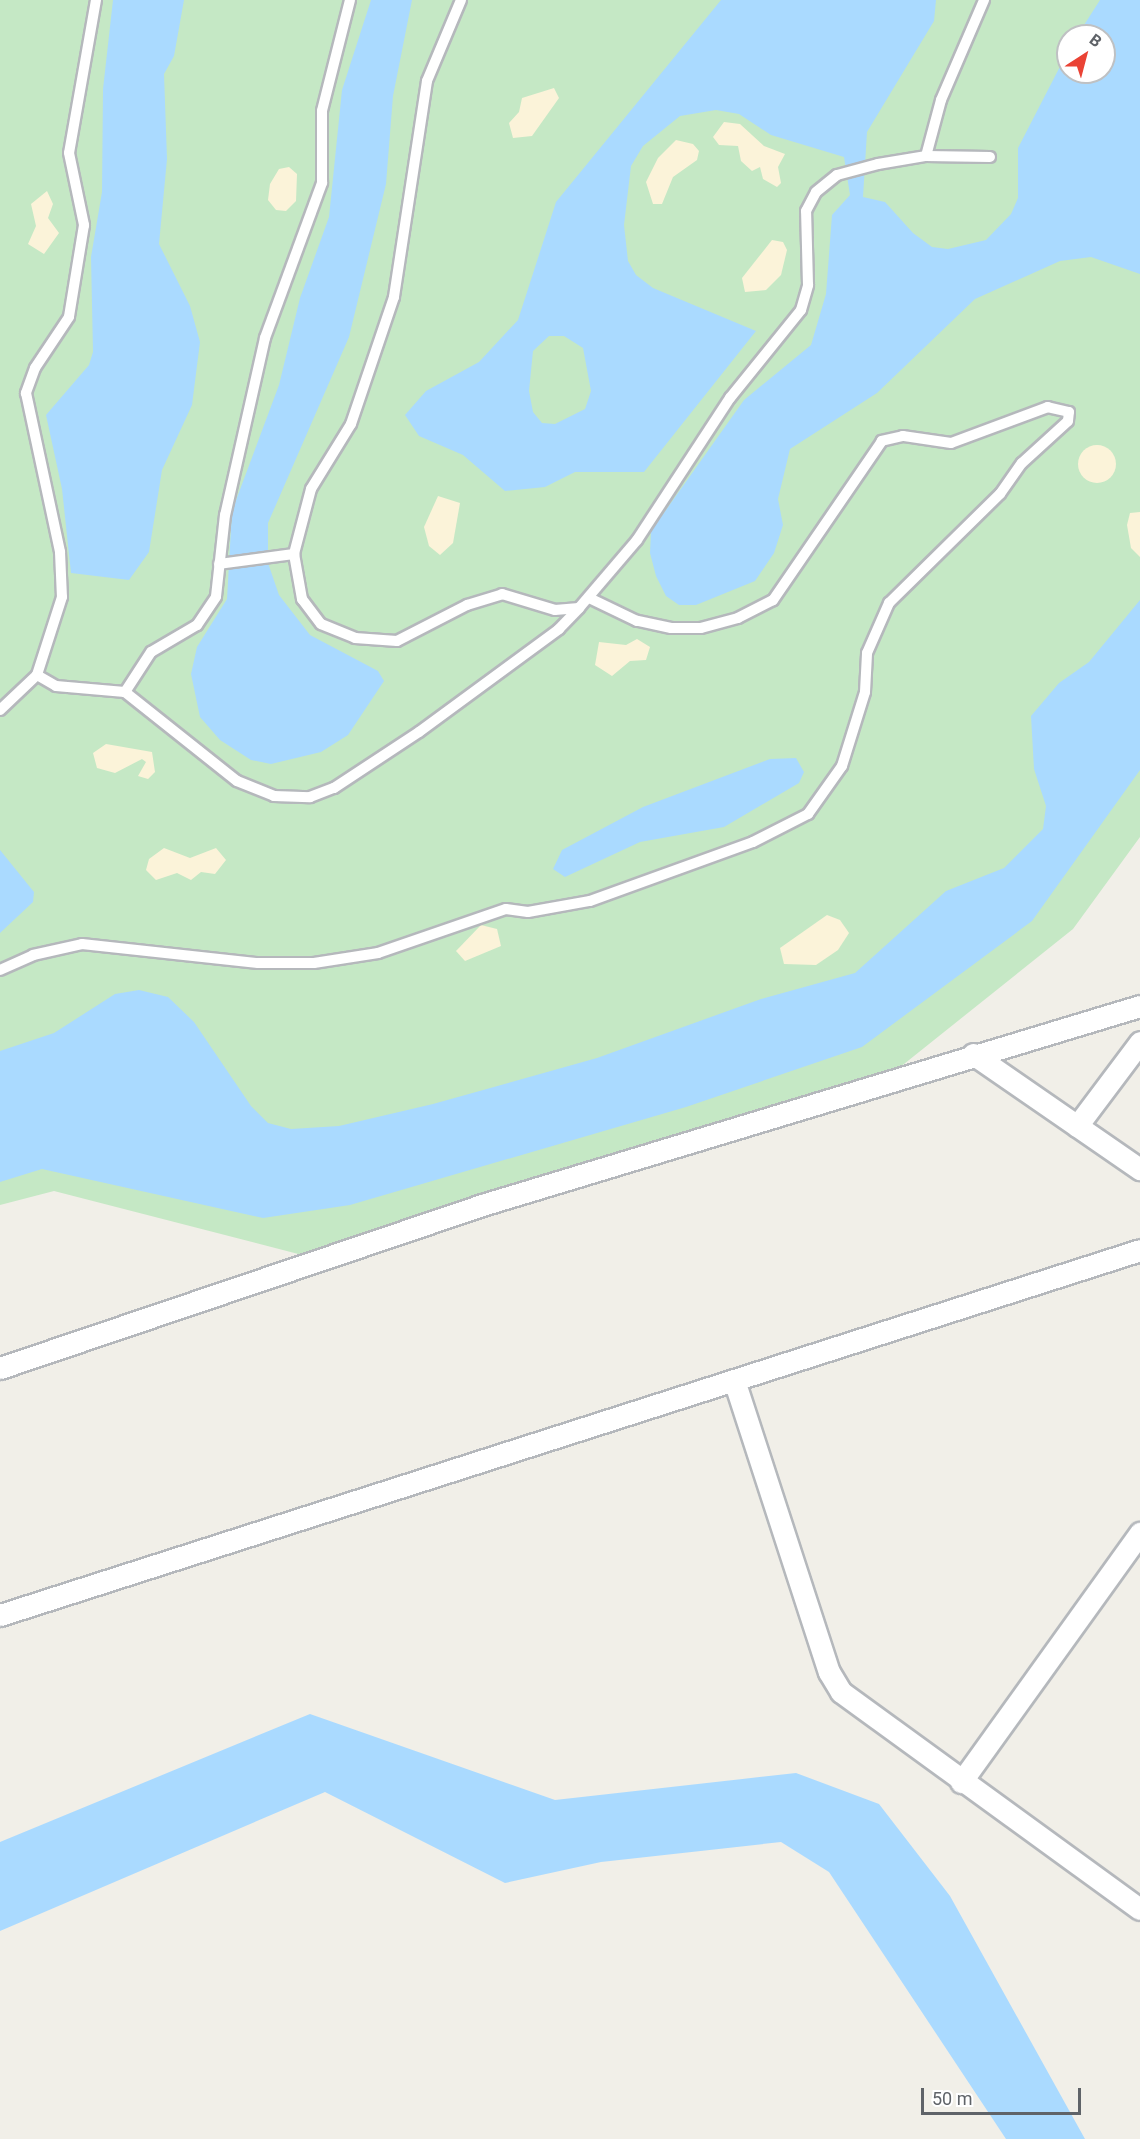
<!DOCTYPE html>
<html>
<head>
<meta charset="utf-8">
<style>
	body { margin:0 }
	#map { position:relative; width:1140px; height:2139px; overflow:hidden; background:#f1efe8; font-family:Roboto,sans-serif }
	div>[style] { position:absolute }
	.green>* { inset:0; background:#c5e8c5 }
	.sand>* { inset:0; background:#fbf3d9 }
	.round { border-radius:50% }
	.water>* { inset:0; background:#aadaff }
	.roads { filter:drop-shadow(2px 0 #b5b8bc) drop-shadow(-2px 0 #b5b8bc) drop-shadow(0 2px #b5b8bc) drop-shadow(0 -2px #b5b8bc) }
	.service>* { height:10px; margin:-5px; padding:0 5px; transform-origin:5px; border-radius:5px; background:#fff }
	.minor>* { height:21px; margin:-10.5px; padding:0 10.5px; transform-origin:10.5px; border-radius:10.5px; background:#fff }
	span { translate:-50% -50%; white-space:nowrap; text-align:center; line-height:1.15; -webkit-text-stroke:4.5px #fff; paint-order:stroke }
	.north { position:absolute; left:1056px; top:24px; width:60px; height:60px; box-sizing:border-box; background:#fff; border:2px solid #bfc1c3; border-radius:50%; rotate:36deg; font-size:16px; font-weight:700; line-height:24px; text-align:center; color:#5f6368 }
	.north::after { content:''; display:block; margin:auto; width:21px; height:27px; background:#ea4335; clip-path:polygon(50% 0,100% 100%,50% 72%,0 100%) }
	.scale { position:absolute; left:921px; top:2088px; width:160px; height:27px; box-sizing:border-box; border:3px solid #5f6368; border-top:0; padding-left:8px; font-size:18px; line-height:21px; white-space:nowrap; color:#5f6368; -webkit-text-stroke:4px #fff; paint-order:stroke }
</style>
</head>
<body>
<div id="map">
	<div class="green">
		<div style="clip-path:polygon(evenodd,0 0,1140px 0,1140px 837px,1073px 929px,899px 1068px,306px 1256px,54px 1191px,0 1205px,0 0,1068px 36px,1104px 36px,1104px 72px,1068px 72px,1068px 36px)"></div>
	</div>
	<div class="sand">
		<div style="clip-path:polygon(554px 88px,559px 98px,532px 136px,513px 138px,509px 123px,519px 112px,522px 98px)"></div>
		<div style="clip-path:polygon(724px 122px,740px 124px,764px 146px,785px 154px,778px 167px,781px 183px,777px 187px,763px 179px,760px 167px,752px 171px,741px 161px,738px 146px,719px 145px,713px 137px)"></div>
		<div style="clip-path:polygon(676px 140px,693px 144px,699px 151px,697px 160px,673px 177px,662px 204px,653px 204px,646px 182px,658px 158px)"></div>
		<div style="clip-path:polygon(289px 167px,297px 174px,296px 201px,286px 211px,276px 210px,268px 200px,270px 184px,279px 169px)"></div>
		<div style="clip-path:polygon(47px 191px,53px 204px,48px 218px,59px 233px,44px 254px,28px 244px,36px 226px,31px 204px)"></div>
		<div style="clip-path:polygon(772px 240px,783px 242px,787px 250px,781px 275px,766px 290px,745px 292px,742px 278px)"></div>
		<div class="round" style="left:1078px;top:445px;width:38px;height:38px"></div>
		<div style="clip-path:polygon(438px 496px,460px 503px,453px 543px,440px 555px,429px 546px,424px 527px)"></div>
		<div style="clip-path:polygon(1140px 512px,1140px 557px,1131px 548px,1127px 525px,1130px 513px)"></div>
		<div style="clip-path:polygon(637px 639px,650px 647px,646px 660px,630px 661px,612px 676px,595px 665px,599px 642px,626px 645px)"></div>
		<div style="clip-path:polygon(106px 744px,152px 752px,155px 772px,148px 779px,138px 776px,146px 762px,142px 759px,115px 773px,97px 768px,93px 753px)"></div>
		<div style="clip-path:polygon(164px 848px,190px 858px,216px 848px,226px 860px,215px 874px,201px 872px,191px 880px,177px 873px,156px 880px,146px 870px,149px 859px)"></div>
		<div style="clip-path:polygon(827px 915px,840px 920px,849px 933px,838px 950px,816px 965px,784px 964px,780px 948px)"></div>
		<div style="clip-path:polygon(481px 925px,497px 929px,501px 946px,465px 961px,456px 951px)"></div>
	</div>
	<div class="water">
		<div style="clip-path:polygon(113px 0,184px 0,174px 56px,164px 74px,167px 159px,159px 244px,190px 306px,200px 342px,192px 405px,162px 470px,149px 552px,129px 580px,71px 573px,62px 489px,46px 415px,89px 365px,93px 352px,91px 257px,102px 192px,103px 89px)"></div>
		<div style="clip-path:polygon(371px 0,412px 0,393px 96px,386px 184px,349px 337px,268px 523px,268px 563px,279px 595px,310px 635px,378px 671px,384px 681px,348px 735px,321px 752px,271px 764px,251px 760px,220px 740px,200px 717px,191px 674px,197px 647px,227px 599px,232px 511px,279px 385px,300px 298px,329px 217px,342px 90px)"></div>
		<div style="clip-path:polygon(evenodd,721px 0,936px 0,934px 21px,867px 132px,863px 197px,885px 202px,913px 233px,932px 247px,948px 249px,986px 240px,1011px 214px,1018px 198px,1018px 148px,1068px 51px,1068px 72px,1104px 72px,1104px 36px,1077px 36px,1100px 0,1140px 0,1140px 274px,1091px 257px,1060px 261px,975px 299px,877px 393px,790px 449px,778px 499px,783px 525px,774px 553px,755px 581px,696px 605px,679px 605px,666px 596px,656px 576px,650px 553px,651px 531px,744px 400px,811px 345px,826px 294px,832px 215px,850px 195px,844px 157px,771px 135px,739px 114px,716px 110px,680px 116px,643px 146px,631px 166px,624px 225px,628px 261px,636px 275px,653px 288px,756px 331px,644px 472px,575px 472px,545px 487px,505px 491px,463px 455px,419px 436px,405px 415px,426px 391px,479px 362px,518px 320px,556px 202px,721px 0,549px 336px,564px 336px,583px 348px,591px 391px,585px 409px,555px 424px,542px 423px,533px 412px,529px 391px,533px 351px,549px 336px)"></div>
		<div style="clip-path:polygon(1140px 600px,1140px 770px,1032px 921px,862px 1047px,686px 1107px,350px 1205px,263px 1218px,42px 1169px,0 1182px,0 1051px,54px 1033px,115px 994px,139px 990px,168px 997px,194px 1022px,251px 1106px,268px 1123px,291px 1129px,339px 1126px,433px 1104px,597px 1058px,761px 999px,855px 973px,946px 891px,1004px 868px,1043px 829px,1046px 806px,1034px 769px,1031px 716px,1059px 683px,1089px 662px)"></div>
		<div style="clip-path:polygon(796px 758px,804px 772px,799px 783px,724px 827px,640px 842px,565px 877px,553px 869px,562px 850px,643px 807px,770px 759px)"></div>
		<div style="clip-path:polygon(0 850px,34px 892px,33px 902px,0 933px)"></div>
		<div style="clip-path:polygon(310px 1714px,555px 1800px,796px 1773px,879px 1804px,950px 1896px,1085px 2139px,1006px 2139px,829px 1872px,781px 1842px,601px 1862px,505px 1883px,325px 1792px,0 1931px,0 1842px)"></div>
	</div>
	<div class="roads">
		<div class="service">
			<div style="left:96px;top:0;width:155px;rotate:100deg"></div>
			<div style="left:69px;top:153px;width:74px;rotate:78.2deg"></div>
			<div style="left:84px;top:225px;width:93px;rotate:99.3deg"></div>
			<div style="left:69px;top:317px;width:61px;rotate:123.7deg"></div>
			<div style="left:35px;top:368px;width:27px;rotate:110deg"></div>
			<div style="left:26px;top:393px;width:163px;rotate:77.9deg"></div>
			<div style="left:60px;top:552px;width:45px;rotate:87.5deg"></div>
			<div style="left:62px;top:597px;width:82px;rotate:107.8deg"></div>
			<div style="left:37px;top:675px;width:22px;rotate:30deg"></div>
			<div style="left:56px;top:686px;width:69px;rotate:5deg"></div>
			<div style="left:350px;top:0;width:114px;rotate:104.2deg"></div>
			<div style="left:322px;top:111px;width:72px;rotate:90deg"></div>
			<div style="left:322px;top:183px;width:165px;rotate:110.2deg"></div>
			<div style="left:265px;top:338px;width:181px;rotate:102.7deg"></div>
			<div style="left:225px;top:515px;width:82px;rotate:96.3deg"></div>
			<div style="left:216px;top:597px;width:34px;rotate:124deg"></div>
			<div style="left:197px;top:625px;width:53px;rotate:149.6deg"></div>
			<div style="left:151px;top:652px;width:48px;rotate:123deg"></div>
			<div style="left:125px;top:692px;width:143px;rotate:38.5deg"></div>
			<div style="left:237px;top:781px;width:40px;rotate:22deg"></div>
			<div style="left:274px;top:796px;width:36px;rotate:2deg"></div>
			<div style="left:310px;top:797px;width:26px;rotate:-21deg"></div>
			<div style="left:334px;top:788px;width:102px;rotate:-33.4deg"></div>
			<div style="left:419px;top:732px;width:174px;rotate:-36.3deg"></div>
			<div style="left:559px;top:629px;width:29px;rotate:-46deg"></div>
			<div style="left:461px;top:0;width:88px;rotate:112.8deg"></div>
			<div style="left:427px;top:81px;width:219px;rotate:98.7deg"></div>
			<div style="left:394px;top:297px;width:134px;rotate:108.7deg"></div>
			<div style="left:351px;top:424px;width:76px;rotate:121.6deg"></div>
			<div style="left:311px;top:489px;width:67px;rotate:104.7deg"></div>
			<div style="left:294px;top:554px;width:46px;rotate:79.9deg"></div>
			<div style="left:302px;top:599px;width:31px;rotate:53deg"></div>
			<div style="left:321px;top:624px;width:37px;rotate:22deg"></div>
			<div style="left:355px;top:638px;width:42px;rotate:4.1deg"></div>
			<div style="left:397px;top:641px;width:79px;rotate:-27.2deg"></div>
			<div style="left:467px;top:605px;width:37px;rotate:-17deg"></div>
			<div style="left:502px;top:594px;width:55px;rotate:16.8deg"></div>
			<div style="left:555px;top:610px;width:24px;rotate:-5deg"></div>
			<div style="left:579px;top:608px;width:89px;rotate:-49.5deg"></div>
			<div style="left:637px;top:540px;width:170px;rotate:-56.8deg"></div>
			<div style="left:730px;top:398px;width:113px;rotate:-51.1deg"></div>
			<div style="left:801px;top:310px;width:26px;rotate:-74deg"></div>
			<div style="left:808px;top:285px;width:74px;rotate:-91.5deg"></div>
			<div style="left:806px;top:211px;width:21px;rotate:-62deg"></div>
			<div style="left:816px;top:192px;width:27px;rotate:-39deg"></div>
			<div style="left:837px;top:175px;width:42px;rotate:-15deg"></div>
			<div style="left:878px;top:164px;width:49px;rotate:-9.5deg"></div>
			<div style="left:926px;top:156px;width:64px;rotate:0.9deg"></div>
			<div style="left:926px;top:156px;width:58px;rotate:-75deg"></div>
			<div style="left:941px;top:100px;width:109px;rotate:-66.7deg"></div>
			<div style="left:219px;top:564px;width:76px;rotate:-7.6deg"></div>
			<div style="left:0;top:710px;width:51px;rotate:-43.4deg"></div>
			<div style="left:0;top:970px;width:36px;rotate:-24deg"></div>
			<div style="left:33px;top:955px;width:50px;rotate:-12.7deg"></div>
			<div style="left:82px;top:944px;width:177px;rotate:6.2deg"></div>
			<div style="left:258px;top:963px;width:56px"></div>
			<div style="left:314px;top:963px;width:65px;rotate:-8.9deg"></div>
			<div style="left:378px;top:953px;width:135px;rotate:-19deg"></div>
			<div style="left:506px;top:909px;width:22px;rotate:8deg"></div>
			<div style="left:528px;top:912px;width:63px;rotate:-10.1deg"></div>
			<div style="left:590px;top:901px;width:173px;rotate:-19.9deg"></div>
			<div style="left:753px;top:842px;width:62px;rotate:-27deg"></div>
			<div style="left:808px;top:814px;width:59px;rotate:-54.7deg"></div>
			<div style="left:842px;top:766px;width:77px;rotate:-72.7deg"></div>
			<div style="left:865px;top:692px;width:39px;rotate:-87deg"></div>
			<div style="left:867px;top:653px;width:55px;rotate:-66.3deg"></div>
			<div style="left:889px;top:603px;width:156px;rotate:-44.5deg"></div>
			<div style="left:1000px;top:494px;width:38px;rotate:-55deg"></div>
			<div style="left:1022px;top:463px;width:62px;rotate:-42.4deg"></div>
			<div style="left:1068px;top:421px;width:9px;rotate:-84deg"></div>
			<div style="left:1069px;top:412px;width:22px;rotate:-167deg"></div>
			<div style="left:1048px;top:407px;width:103px;rotate:159.6deg"></div>
			<div style="left:951px;top:443px;width:49px;rotate:-171.7deg"></div>
			<div style="left:903px;top:436px;width:22px;rotate:167deg"></div>
			<div style="left:882px;top:441px;width:193px;rotate:124.4deg"></div>
			<div style="left:773px;top:600px;width:39px;rotate:153deg"></div>
			<div style="left:738px;top:618px;width:38px;rotate:165deg"></div>
			<div style="left:701px;top:628px;width:30px;rotate:180deg"></div>
			<div style="left:671px;top:628px;width:35px;rotate:-168deg"></div>
			<div style="left:637px;top:621px;width:53px;rotate:-154.4deg"></div>
		</div>
		<div class="minor">
			<div style="left:973px;top:1054px;width:203px;rotate:34.6deg"></div>
			<div style="left:1077px;top:1126px;width:105px;rotate:-53.1deg"></div>
			<div style="left:0;top:1368px;width:509px;rotate:-18.68deg"></div>
			<div style="left:482px;top:1205px;width:687px;rotate:-16.83deg"></div>
			<div style="left:734px;top:1380px;width:307px;rotate:72deg"></div>
			<div style="left:829px;top:1672px;width:23px;rotate:59deg"></div>
			<div style="left:841px;top:1692px;width:369px;rotate:36deg"></div>
			<div style="left:0;top:1615px;width:1197px;rotate:-17.75deg"></div>
			<div style="left:961px;top:1782px;width:307px;rotate:-54.3deg"></div>
		</div>
	</div>
	<div class="north">B</div>
	<div class="scale">50 m</div>
</div>
</body>
</html>
